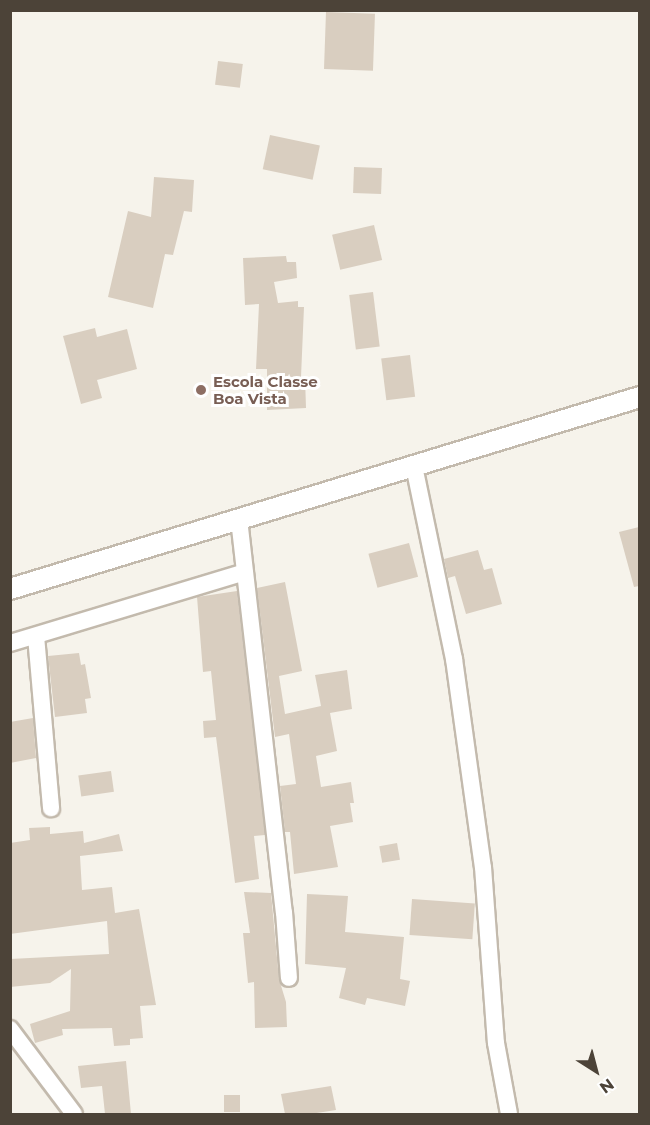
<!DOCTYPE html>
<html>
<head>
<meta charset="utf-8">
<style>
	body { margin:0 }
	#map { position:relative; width:650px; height:1125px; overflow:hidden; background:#f6f3eb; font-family:Montserrat,sans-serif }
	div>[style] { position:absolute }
	.building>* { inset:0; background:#d9cec0; transform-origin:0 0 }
	.roads { filter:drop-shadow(2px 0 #c3baad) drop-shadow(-2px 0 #c3baad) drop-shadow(0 2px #c3baad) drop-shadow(0 -2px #c3baad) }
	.minor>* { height:16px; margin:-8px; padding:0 8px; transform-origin:8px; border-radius:8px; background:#fff }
	.tertiary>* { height:20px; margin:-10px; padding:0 10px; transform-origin:10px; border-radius:10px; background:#fff }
	.dots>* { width:16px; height:16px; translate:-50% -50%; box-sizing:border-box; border:3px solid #fff; border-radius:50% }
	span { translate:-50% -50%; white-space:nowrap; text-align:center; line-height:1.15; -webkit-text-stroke:6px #fff; paint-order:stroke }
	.education-label { font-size:15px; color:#785e54; font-weight:700 }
	.left { translate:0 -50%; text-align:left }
	.frame { position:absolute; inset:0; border:12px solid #4c4338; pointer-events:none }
	.north { position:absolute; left:566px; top:1041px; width:60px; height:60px; -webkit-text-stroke:4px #fff; paint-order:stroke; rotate:144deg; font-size:16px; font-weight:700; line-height:24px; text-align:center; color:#4c4338 }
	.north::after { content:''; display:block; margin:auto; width:21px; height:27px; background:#4c4338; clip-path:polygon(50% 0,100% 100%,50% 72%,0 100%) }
</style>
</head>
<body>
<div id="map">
	<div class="building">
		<div style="left:326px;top:12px;width:49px;height:57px;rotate:2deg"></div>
		<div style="left:218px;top:61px;width:25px;height:24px;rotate:7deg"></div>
		<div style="left:270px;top:135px;width:51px;height:35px;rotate:12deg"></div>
		<div style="left:354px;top:167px;width:28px;height:26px;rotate:2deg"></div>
		<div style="clip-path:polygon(154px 177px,194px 180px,192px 212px,184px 211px,173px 255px,165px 254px,153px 308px,108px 297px,128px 211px,151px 217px)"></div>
		<div style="left:374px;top:225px;width:36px;height:43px;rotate:77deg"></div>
		<div style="clip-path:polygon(286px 256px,287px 262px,296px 262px,297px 278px,274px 282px,278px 303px,298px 301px,298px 307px,304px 307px,301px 377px,305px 377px,306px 408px,267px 410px,267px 369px,256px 369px,259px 304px,245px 305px,243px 258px)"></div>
		<div style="left:373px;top:292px;width:55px;height:24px;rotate:83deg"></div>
		<div style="clip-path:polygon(95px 328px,97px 337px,127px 329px,137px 369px,97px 380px,102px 398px,81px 404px,63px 336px)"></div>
		<div style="left:410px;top:355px;width:42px;height:29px;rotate:83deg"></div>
		<div style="clip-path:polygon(639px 527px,639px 586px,634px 587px,619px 532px)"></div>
		<div style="left:409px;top:543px;width:35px;height:42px;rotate:75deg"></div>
		<div style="clip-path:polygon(478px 550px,484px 570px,492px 568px,502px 604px,466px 614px,455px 576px,448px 578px,444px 559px)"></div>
		<div style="clip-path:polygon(285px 582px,302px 671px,279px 676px,285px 714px,321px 706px,315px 675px,347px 670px,352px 709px,330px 713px,337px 751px,316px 756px,321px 787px,351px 782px,354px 803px,350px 803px,353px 822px,330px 826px,338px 867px,294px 874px,290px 832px,285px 832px,280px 786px,296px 784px,289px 734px,275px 737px,257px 588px)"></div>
		<div style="clip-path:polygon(237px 591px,265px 835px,254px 836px,259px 879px,235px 883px,216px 737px,204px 738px,203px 721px,216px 720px,211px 671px,203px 672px,197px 597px)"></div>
		<div style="clip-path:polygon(79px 653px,81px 665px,85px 664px,91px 698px,85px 699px,87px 713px,55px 717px,48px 656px)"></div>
		<div style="clip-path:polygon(33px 718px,36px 758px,10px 763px,10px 722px)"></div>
		<div style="left:111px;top:771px;width:21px;height:33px;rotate:82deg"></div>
		<div style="clip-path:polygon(50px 827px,50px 834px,83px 831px,84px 843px,119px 834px,123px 851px,80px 856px,82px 890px,112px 887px,115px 913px,139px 909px,156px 1005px,140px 1006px,143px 1038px,130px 1039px,130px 1045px,114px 1046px,112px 1028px,62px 1029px,63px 1035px,35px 1043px,30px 1024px,70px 1011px,71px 969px,50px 983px,10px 987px,10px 959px,109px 954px,107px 921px,10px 934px,10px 843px,30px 840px,29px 828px)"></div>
		<div style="left:397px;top:843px;width:17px;height:18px;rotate:80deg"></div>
		<div style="clip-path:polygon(244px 892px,271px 893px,279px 979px,286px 1002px,287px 1027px,255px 1028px,254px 982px,248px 983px,243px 933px,250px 933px)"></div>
		<div style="clip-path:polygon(307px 894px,348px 896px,345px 932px,404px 937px,400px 979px,410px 981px,405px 1006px,367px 998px,365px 1005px,339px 998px,346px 968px,305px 964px)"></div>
		<div style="left:412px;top:899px;width:63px;height:36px;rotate:4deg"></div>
		<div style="clip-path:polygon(126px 1061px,131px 1114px,105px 1114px,102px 1086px,81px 1088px,78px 1066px)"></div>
		<div style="clip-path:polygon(331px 1086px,336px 1110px,310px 1114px,285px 1114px,281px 1094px)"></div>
		<div style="left:224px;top:1095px;width:16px;height:17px"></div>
	</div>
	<div class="roads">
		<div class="minor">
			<div style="left:414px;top:466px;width:197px;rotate:78.3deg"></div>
			<div style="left:454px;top:659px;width:210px;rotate:82.1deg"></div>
			<div style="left:483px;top:867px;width:176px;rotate:85.8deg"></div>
			<div style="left:496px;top:1043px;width:72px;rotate:79.6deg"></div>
			<div style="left:239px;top:519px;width:396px;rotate:83.5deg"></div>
			<div style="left:284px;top:912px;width:66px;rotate:85.7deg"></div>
			<div style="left:36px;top:636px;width:173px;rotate:85deg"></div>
			<div style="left:10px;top:643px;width:245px;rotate:-16.8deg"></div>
			<div style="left:10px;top:1029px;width:106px;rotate:53deg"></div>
		</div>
		<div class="tertiary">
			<div style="left:10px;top:589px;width:659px;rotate:-16.95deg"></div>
		</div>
	</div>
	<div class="dots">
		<div style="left:201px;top:390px;background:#8d6e63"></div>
	</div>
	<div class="education-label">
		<span class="left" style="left:213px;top:390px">Escola Classe<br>Boa Vista</span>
	</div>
	<div class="frame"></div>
	<div class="north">N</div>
</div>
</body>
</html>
